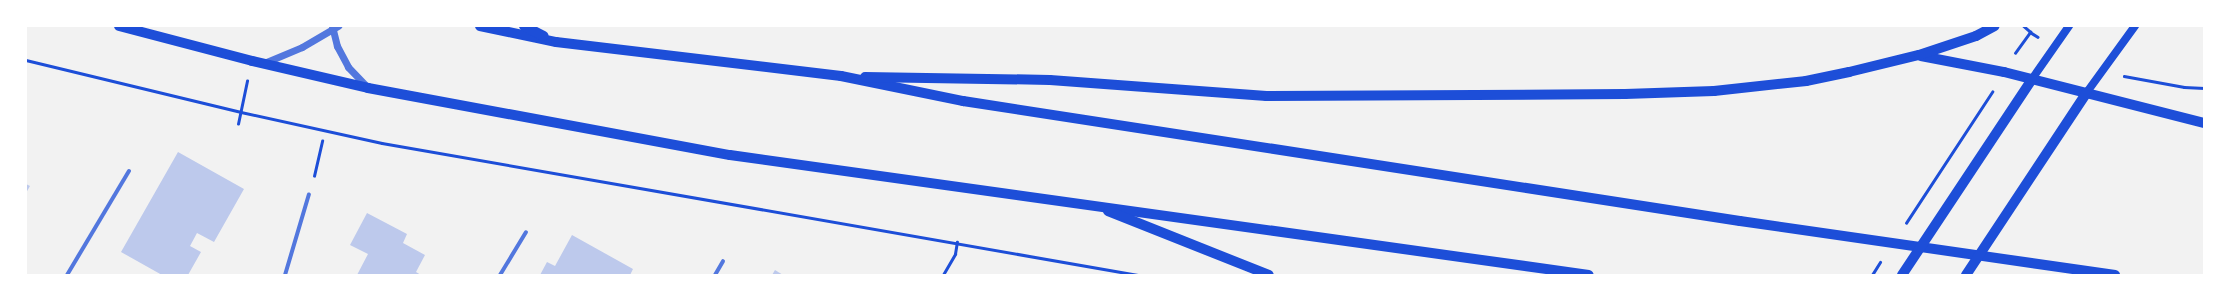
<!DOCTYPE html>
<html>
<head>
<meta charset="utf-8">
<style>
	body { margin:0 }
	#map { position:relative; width:2230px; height:301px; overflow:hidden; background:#f2f2f2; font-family:"Alegreya Sans",sans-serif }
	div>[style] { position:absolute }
	.building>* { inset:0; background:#bdc9ec }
	.path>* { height:2.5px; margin:-1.25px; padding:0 1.25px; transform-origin:1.25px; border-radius:1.25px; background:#1d4ed8 }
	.minor>* { height:4px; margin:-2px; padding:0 2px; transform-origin:2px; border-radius:2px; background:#5277de }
	.tertiary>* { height:7px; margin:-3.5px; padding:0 3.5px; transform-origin:3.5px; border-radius:3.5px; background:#5277de }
	.secondary>* { height:8px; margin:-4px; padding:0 4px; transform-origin:4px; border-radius:4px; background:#1d4ed8 }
	.primary>* { height:10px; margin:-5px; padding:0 5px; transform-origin:5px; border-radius:5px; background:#1d4ed8 }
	span { translate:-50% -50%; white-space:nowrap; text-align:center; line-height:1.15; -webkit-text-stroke:3px #fff; paint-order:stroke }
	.frame { position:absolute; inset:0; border:27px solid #fff; pointer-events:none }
</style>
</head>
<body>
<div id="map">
	<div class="building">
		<div style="clip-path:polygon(178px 152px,244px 189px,214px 242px,197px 233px,190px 246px,201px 252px,188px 275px,162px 275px,121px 252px)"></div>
		<div style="clip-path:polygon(26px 184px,30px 186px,26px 193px)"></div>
		<div style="clip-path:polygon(367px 213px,407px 234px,403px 243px,425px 255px,416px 272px,421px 275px,357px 275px,368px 254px,350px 245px)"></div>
		<div style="clip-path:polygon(572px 235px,633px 269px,630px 275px,540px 275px,547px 262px,555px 266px)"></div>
		<div style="clip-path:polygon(775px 270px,783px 275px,772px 275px)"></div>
	</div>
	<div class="path">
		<div style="left:2030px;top:32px;width:9px;rotate:32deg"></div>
		<div style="left:2015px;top:53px;width:26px;rotate:-54deg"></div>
		<div style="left:2030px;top:32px;width:9px;rotate:-139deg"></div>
		<div style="left:26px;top:60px;width:221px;rotate:13.6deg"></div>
		<div style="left:241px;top:112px;width:144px;rotate:12.4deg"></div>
		<div style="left:382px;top:143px;width:767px;rotate:9.9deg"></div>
		<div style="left:2124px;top:76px;width:61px;rotate:10.4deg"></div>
		<div style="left:2184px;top:87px;width:20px;rotate:3deg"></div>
		<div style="left:238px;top:124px;width:44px;rotate:-78.2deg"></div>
		<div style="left:314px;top:176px;width:36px;rotate:-77deg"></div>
		<div style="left:1906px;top:223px;width:157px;rotate:-56.7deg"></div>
		<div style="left:943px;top:275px;width:24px;rotate:-60deg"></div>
		<div style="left:955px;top:254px;width:12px;rotate:-81deg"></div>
		<div style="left:1872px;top:275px;width:15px;rotate:-58deg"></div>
	</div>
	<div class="minor">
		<div style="left:67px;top:275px;width:121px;rotate:-59.2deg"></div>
		<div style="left:285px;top:275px;width:84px;rotate:-73.5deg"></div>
		<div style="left:500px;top:275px;width:50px;rotate:-58.8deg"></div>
		<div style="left:715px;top:275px;width:16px;rotate:-60deg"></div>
	</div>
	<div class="tertiary">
		<div style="left:332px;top:26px;width:21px;rotate:76deg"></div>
		<div style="left:337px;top:46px;width:24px;rotate:62deg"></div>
		<div style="left:348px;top:67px;width:29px;rotate:46deg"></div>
		<div style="left:264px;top:63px;width:41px;rotate:-22.8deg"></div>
		<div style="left:302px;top:47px;width:42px;rotate:-30.3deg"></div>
	</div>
	<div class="secondary">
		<div style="left:2032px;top:79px;width:65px;rotate:-55.1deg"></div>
		<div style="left:2087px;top:92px;width:82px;rotate:-54deg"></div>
	</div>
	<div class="primary">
		<div style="left:119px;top:26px;width:138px;rotate:14.7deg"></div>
		<div style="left:252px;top:61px;width:119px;rotate:13.1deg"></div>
		<div style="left:368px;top:88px;width:368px;rotate:10.5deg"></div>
		<div style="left:730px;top:155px;width:867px;rotate:7.95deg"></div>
		<div style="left:480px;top:26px;width:78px;rotate:11.9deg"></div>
		<div style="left:556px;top:42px;width:287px;rotate:6.8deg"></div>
		<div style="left:841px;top:76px;width:125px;rotate:11.6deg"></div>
		<div style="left:963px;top:101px;width:786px;rotate:8.78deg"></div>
		<div style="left:1740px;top:221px;width:379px;rotate:8.2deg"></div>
		<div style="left:524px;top:26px;width:22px;rotate:27deg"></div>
		<div style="left:1921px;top:56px;width:85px;rotate:10.9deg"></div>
		<div style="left:2004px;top:72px;width:206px;rotate:14.3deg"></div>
		<div style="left:865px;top:77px;width:185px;rotate:0.9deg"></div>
		<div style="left:1050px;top:80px;width:217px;rotate:4.2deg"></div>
		<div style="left:1266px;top:96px;width:359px;rotate:-0.3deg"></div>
		<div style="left:1625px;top:94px;width:89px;rotate:-1.9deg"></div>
		<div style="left:1714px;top:91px;width:93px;rotate:-6.2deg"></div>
		<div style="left:1806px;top:81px;width:44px;rotate:-11.8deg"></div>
		<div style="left:1849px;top:72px;width:72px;rotate:-13.7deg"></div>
		<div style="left:1919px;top:55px;width:60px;rotate:-18.4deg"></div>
		<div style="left:1976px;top:36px;width:21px;rotate:-28deg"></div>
		<div style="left:1108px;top:211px;width:173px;rotate:21.7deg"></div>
		<div style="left:1902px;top:275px;width:235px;rotate:-56.4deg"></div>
		<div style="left:1966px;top:275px;width:219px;rotate:-56.5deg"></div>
	</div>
	<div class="frame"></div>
</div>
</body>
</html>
